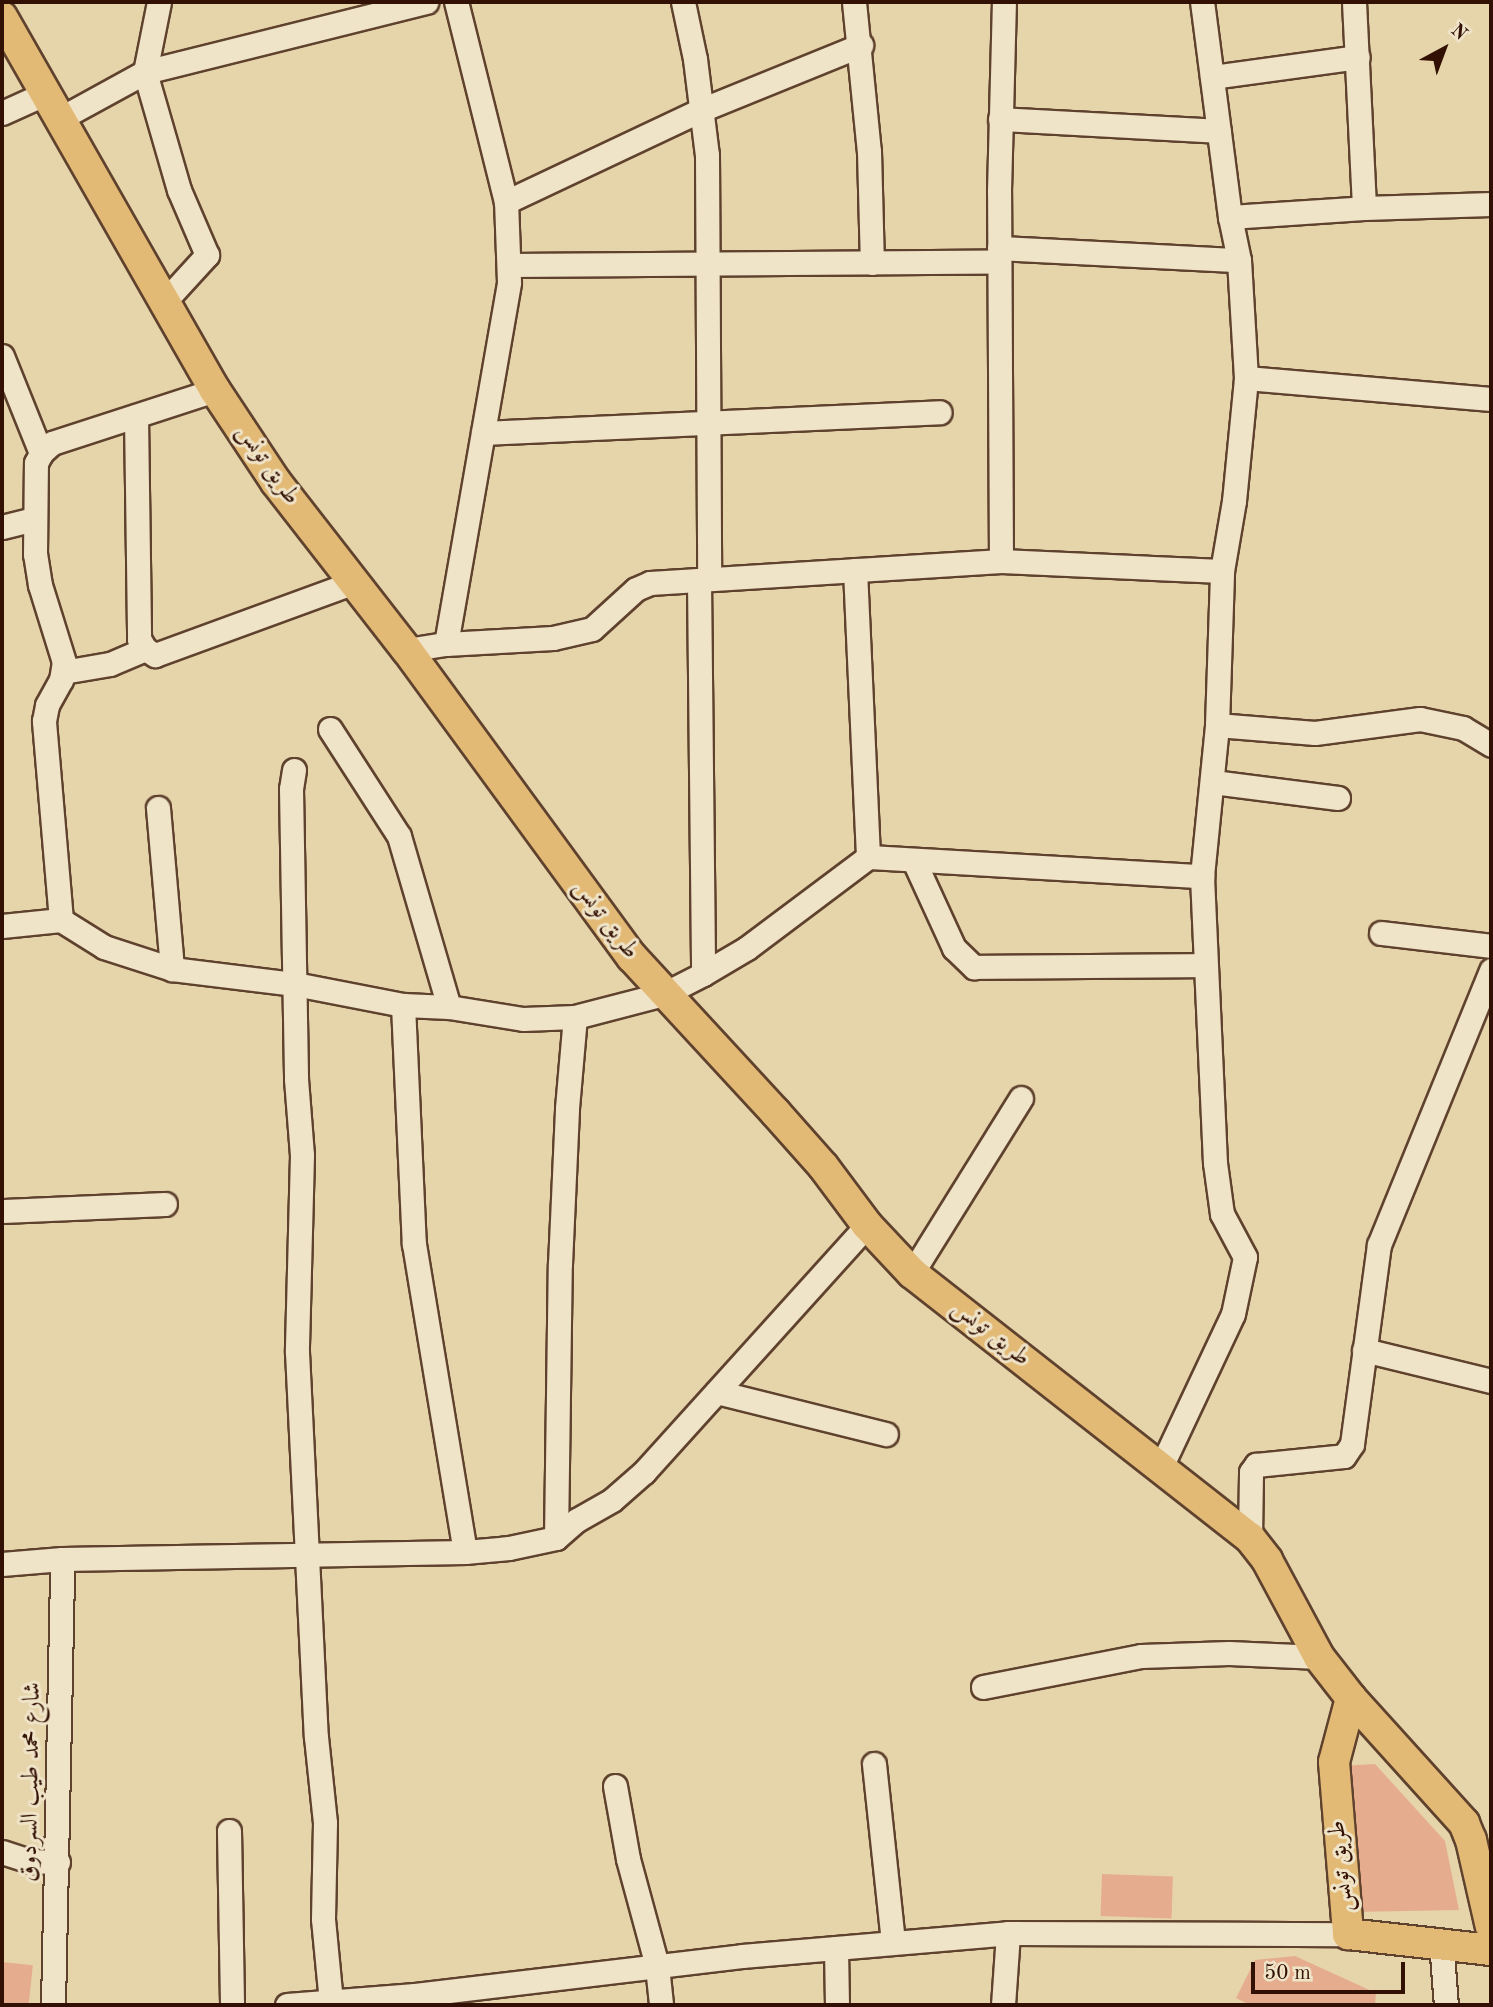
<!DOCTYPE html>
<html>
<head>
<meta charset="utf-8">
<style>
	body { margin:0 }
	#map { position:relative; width:1493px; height:2007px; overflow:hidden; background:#e6d4aa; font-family:"Old Standard TT",Amiri,serif }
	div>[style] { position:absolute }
	.building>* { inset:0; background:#e5ad8d; transform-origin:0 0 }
	.roads { filter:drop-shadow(2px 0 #5f422e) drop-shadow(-2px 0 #5f422e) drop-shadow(0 2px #5f422e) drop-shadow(0 -2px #5f422e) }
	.minor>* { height:23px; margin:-11.5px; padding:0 11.5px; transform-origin:11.5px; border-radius:11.5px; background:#efe3c8 }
	.major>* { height:30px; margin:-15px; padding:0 15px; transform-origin:15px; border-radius:15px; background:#e3ba75 }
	span { translate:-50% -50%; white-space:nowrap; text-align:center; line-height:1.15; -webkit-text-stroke:6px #efe3c8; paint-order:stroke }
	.street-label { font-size:24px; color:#321104 }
	.frame { position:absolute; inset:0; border:4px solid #321104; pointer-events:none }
	.north { position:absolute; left:1409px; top:14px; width:70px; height:70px; -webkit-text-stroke:5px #efe3c8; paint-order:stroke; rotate:41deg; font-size:19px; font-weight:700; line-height:28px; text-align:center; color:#321104 }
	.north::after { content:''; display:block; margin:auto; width:24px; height:32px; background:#321104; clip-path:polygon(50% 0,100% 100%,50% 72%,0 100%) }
	.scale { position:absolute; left:1251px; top:1962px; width:154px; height:32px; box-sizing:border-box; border:4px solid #321104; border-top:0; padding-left:9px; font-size:21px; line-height:24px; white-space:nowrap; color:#321104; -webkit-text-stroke:5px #efe3c8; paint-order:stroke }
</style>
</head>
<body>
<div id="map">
	<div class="building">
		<div style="clip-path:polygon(1375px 1764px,1445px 1841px,1459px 1910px,1353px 1912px,1341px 1766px)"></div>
		<div style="left:1102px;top:1874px;width:71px;height:42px;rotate:2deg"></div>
		<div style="clip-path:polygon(1295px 1956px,1376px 1993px,1375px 2005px,1250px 2005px,1236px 1998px,1255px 1960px)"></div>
		<div style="left:2px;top:1962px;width:31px;height:43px;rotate:6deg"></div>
	</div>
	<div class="roads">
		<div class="minor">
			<div style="left:683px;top:2px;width:58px;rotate:78.1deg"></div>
			<div style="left:695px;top:59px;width:97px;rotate:82.9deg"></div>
			<div style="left:707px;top:155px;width:424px;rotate:89.7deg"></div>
			<div style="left:854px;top:2px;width:150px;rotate:84.3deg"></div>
			<div style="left:869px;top:151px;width:112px;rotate:88.5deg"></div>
			<div style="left:1354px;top:2px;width:206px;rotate:87.2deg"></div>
			<div style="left:1212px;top:77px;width:147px;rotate:-7.8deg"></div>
			<div style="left:2px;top:113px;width:48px;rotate:-24.4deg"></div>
			<div style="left:61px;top:118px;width:96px;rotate:-28.7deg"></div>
			<div style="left:145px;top:72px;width:71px;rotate:-78.7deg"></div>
			<div style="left:1000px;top:119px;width:219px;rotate:3.1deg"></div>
			<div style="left:506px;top:202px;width:216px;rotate:-25.3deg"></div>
			<div style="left:701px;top:110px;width:173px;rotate:-22.1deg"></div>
			<div style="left:1230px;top:217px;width:134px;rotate:-3.8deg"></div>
			<div style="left:1364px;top:208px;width:127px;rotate:-1.8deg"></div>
			<div style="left:999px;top:248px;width:240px;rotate:2.9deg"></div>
			<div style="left:509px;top:265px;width:490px;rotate:-0.4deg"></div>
			<div style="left:164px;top:302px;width:64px;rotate:-47.5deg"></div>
			<div style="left:207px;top:255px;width:71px;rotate:-113.3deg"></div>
			<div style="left:179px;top:190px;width:123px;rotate:-106.1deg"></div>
			<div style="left:145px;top:72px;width:290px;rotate:-14deg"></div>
			<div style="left:2px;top:356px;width:105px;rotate:68.1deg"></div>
			<div style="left:1246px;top:378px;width:246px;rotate:4.9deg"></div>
			<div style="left:136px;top:416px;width:223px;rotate:89.2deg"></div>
			<div style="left:139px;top:639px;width:12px;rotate:59deg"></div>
			<div style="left:145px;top:649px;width:12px;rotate:31deg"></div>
			<div style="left:155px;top:655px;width:212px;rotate:-20.1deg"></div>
			<div style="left:483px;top:433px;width:457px;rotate:-2.6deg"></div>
			<div style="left:2px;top:527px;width:34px;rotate:-14deg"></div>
			<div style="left:1001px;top:561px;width:370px;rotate:-90.3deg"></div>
			<div style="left:999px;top:191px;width:189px;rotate:-88.5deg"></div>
			<div style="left:855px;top:570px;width:287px;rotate:87.4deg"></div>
			<div style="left:699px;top:580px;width:394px;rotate:89.4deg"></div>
			<div style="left:446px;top:644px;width:367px;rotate:-80.1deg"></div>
			<div style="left:509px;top:282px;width:80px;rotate:-92.1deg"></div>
			<div style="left:506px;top:202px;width:206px;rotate:-104deg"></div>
			<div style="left:407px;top:650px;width:39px;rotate:-9deg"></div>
			<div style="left:446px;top:644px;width:107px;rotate:-3.2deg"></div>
			<div style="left:553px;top:638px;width:40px;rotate:-13deg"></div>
			<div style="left:592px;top:629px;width:59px;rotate:-42.3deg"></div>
			<div style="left:636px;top:589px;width:15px;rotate:-23deg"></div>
			<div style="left:650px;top:583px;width:352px;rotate:-3.6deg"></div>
			<div style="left:1001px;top:561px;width:221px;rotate:2.6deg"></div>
			<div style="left:63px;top:672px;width:48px;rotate:-9.7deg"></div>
			<div style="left:110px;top:664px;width:38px;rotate:-23deg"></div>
			<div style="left:1217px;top:725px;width:98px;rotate:4.7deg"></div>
			<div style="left:1315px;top:733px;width:106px;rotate:-7.6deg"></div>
			<div style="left:1420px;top:719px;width:44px;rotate:11.8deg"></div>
			<div style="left:1463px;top:728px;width:33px;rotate:31deg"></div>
			<div style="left:330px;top:729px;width:127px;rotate:57.2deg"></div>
			<div style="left:399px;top:836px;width:178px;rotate:73.7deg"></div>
			<div style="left:294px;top:770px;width:19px;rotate:99deg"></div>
			<div style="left:291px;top:789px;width:290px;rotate:89deg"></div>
			<div style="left:296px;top:1079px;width:76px;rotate:85.5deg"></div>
			<div style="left:302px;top:1155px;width:197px;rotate:91.5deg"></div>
			<div style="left:297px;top:1352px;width:385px;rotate:87.2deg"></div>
			<div style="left:316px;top:1737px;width:86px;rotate:84deg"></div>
			<div style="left:325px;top:1823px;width:96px;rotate:91.2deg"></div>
			<div style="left:323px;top:1919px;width:83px;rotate:84.5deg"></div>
			<div style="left:1213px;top:782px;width:126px;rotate:7.3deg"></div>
			<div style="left:158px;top:808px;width:162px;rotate:85deg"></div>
			<div style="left:914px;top:861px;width:96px;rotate:65.3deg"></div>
			<div style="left:954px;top:948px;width:28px;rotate:44deg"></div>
			<div style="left:974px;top:967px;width:231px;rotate:-0.5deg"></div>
			<div style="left:61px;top:920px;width:200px;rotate:-94.9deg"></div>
			<div style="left:44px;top:721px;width:16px;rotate:-79deg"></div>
			<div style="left:47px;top:705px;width:29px;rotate:-61deg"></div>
			<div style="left:61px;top:680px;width:18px;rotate:-81deg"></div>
			<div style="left:64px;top:662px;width:81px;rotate:-107.3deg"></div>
			<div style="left:40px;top:585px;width:31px;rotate:-99deg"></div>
			<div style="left:35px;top:554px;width:91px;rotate:-89.4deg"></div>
			<div style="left:36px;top:463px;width:11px;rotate:-63deg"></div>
			<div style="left:41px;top:453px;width:15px;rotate:-42deg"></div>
			<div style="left:52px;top:443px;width:171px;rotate:-18deg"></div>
			<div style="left:2px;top:926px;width:59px;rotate:-5.8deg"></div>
			<div style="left:61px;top:920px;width:51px;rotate:32.1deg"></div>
			<div style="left:104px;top:947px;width:71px;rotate:17.9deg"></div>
			<div style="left:172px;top:969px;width:124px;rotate:7deg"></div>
			<div style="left:295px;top:984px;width:110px;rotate:11deg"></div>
			<div style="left:403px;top:1005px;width:46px;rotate:2.5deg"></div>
			<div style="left:449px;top:1007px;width:75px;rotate:9.2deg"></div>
			<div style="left:523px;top:1019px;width:52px;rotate:-2.2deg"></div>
			<div style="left:575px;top:1017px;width:92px;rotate:-14.5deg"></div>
			<div style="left:664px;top:994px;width:44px;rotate:-27.1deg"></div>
			<div style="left:703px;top:974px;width:51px;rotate:-30.6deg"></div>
			<div style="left:747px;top:948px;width:151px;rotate:-36.9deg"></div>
			<div style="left:868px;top:857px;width:335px;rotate:3.3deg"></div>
			<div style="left:1381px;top:933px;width:111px;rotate:6.7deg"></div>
			<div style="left:403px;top:1005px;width:239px;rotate:87.4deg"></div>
			<div style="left:414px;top:1244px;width:312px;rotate:80.6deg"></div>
			<div style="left:2px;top:1211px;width:163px;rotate:-2.5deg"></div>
			<div style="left:912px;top:1273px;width:206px;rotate:-58.1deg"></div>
			<div style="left:1364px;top:1350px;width:131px;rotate:13.7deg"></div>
			<div style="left:717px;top:1392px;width:174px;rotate:14deg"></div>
			<div style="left:1160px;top:1469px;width:171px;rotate:-64.8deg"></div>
			<div style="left:1233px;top:1314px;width:58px;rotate:-78.1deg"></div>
			<div style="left:1245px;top:1257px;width:49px;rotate:-118.1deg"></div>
			<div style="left:1222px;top:1214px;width:51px;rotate:-97.8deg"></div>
			<div style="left:1215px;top:1163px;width:287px;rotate:-92.6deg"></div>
			<div style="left:1202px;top:876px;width:152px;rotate:-84.3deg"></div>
			<div style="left:1217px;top:725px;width:154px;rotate:-88.1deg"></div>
			<div style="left:1222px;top:571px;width:71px;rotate:-80.3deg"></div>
			<div style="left:1234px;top:501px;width:124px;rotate:-84.4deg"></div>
			<div style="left:1246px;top:378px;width:118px;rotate:-93.4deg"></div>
			<div style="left:1239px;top:260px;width:44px;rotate:-101.8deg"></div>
			<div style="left:1230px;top:217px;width:217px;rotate:-97.4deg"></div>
			<div style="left:556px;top:1538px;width:274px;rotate:-89.2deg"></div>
			<div style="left:560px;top:1264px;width:156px;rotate:-87.4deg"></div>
			<div style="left:567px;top:1108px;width:91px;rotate:-85deg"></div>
			<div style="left:1250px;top:1538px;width:66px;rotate:-89.1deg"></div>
			<div style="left:1251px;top:1472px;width:9px;rotate:-54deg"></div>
			<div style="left:1256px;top:1465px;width:88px;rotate:-5.8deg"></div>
			<div style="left:1344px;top:1456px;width:14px;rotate:-56deg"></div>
			<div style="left:1352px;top:1444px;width:201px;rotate:-82.3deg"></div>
			<div style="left:1379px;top:1245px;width:297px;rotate:-67.8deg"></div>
			<div style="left:2px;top:1564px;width:60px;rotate:-4.8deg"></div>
			<div style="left:62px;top:1559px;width:403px;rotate:-1deg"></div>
			<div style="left:465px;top:1552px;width:44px;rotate:-5.2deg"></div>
			<div style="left:509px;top:1548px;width:48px;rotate:-12deg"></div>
			<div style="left:556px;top:1538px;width:28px;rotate:-41deg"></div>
			<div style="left:577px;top:1520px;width:40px;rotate:-29.7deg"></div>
			<div style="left:612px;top:1500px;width:43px;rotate:-41.2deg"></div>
			<div style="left:644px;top:1472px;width:333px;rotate:-47.9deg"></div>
			<div style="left:983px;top:1687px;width:161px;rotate:-11.1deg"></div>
			<div style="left:1141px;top:1656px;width:88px;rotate:-2deg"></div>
			<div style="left:1229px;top:1653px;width:90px;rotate:2.5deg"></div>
			<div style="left:874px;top:1764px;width:179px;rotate:83.9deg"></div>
			<div style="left:615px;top:1786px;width:74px;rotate:79.9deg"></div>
			<div style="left:628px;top:1859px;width:111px;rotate:74.8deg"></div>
			<div style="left:657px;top:1966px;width:39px;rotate:84deg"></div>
			<div style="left:229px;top:1831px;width:174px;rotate:89deg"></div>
			<div style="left:2px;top:1852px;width:28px;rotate:18deg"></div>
			<div style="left:29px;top:1861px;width:29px;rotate:2deg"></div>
			<div style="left:1441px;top:1942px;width:63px;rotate:85.5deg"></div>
			<div style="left:836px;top:1948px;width:57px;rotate:89deg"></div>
			<div style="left:53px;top:2005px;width:446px;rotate:-88.8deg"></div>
			<div style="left:287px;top:2005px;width:128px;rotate:-4.5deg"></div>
			<div style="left:415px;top:1995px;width:329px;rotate:-6.8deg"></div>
			<div style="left:742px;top:1956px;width:267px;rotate:-4.9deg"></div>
			<div style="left:1008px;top:1933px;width:340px;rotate:0.2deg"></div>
			<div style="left:1003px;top:2005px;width:72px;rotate:-86deg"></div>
		</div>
		<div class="major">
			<div style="left:2px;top:17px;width:430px;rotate:60.3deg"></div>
			<div style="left:215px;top:390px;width:110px;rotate:56.5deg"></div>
			<div style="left:276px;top:482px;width:213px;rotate:52.1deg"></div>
			<div style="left:407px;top:650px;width:381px;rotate:53.8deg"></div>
			<div style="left:632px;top:957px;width:211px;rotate:47.3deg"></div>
			<div style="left:775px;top:1112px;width:72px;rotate:48.4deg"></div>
			<div style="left:823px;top:1166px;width:74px;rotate:53.3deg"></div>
			<div style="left:867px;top:1225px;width:66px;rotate:46.8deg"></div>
			<div style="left:912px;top:1273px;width:429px;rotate:38.1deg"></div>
			<div style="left:1250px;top:1538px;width:28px;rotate:52deg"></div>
			<div style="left:1267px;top:1560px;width:110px;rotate:61.8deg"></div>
			<div style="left:1319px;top:1657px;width:52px;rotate:52deg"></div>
			<div style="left:1351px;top:1698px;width:169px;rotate:47.9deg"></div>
			<div style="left:1464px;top:1823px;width:18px;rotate:68deg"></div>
			<div style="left:1471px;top:1840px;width:89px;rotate:77.1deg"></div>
			<div style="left:1351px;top:1698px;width:66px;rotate:104.9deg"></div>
			<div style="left:1334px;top:1762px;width:173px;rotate:85.3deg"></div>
			<div style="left:1348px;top:1934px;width:144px;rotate:6.4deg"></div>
		</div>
	</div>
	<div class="street-label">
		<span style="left:267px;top:465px;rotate:55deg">طريق تونس</span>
		<span style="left:605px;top:920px;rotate:53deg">طريق تونس</span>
		<span style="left:990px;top:1334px;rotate:38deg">طريق تونس</span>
		<span style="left:32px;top:1782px;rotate:-89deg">شارع محمد طيب السردوق</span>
		<span style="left:1342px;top:1866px;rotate:-95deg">طريق تونس</span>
	</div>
	<div class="frame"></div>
	<div class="north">N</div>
	<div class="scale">50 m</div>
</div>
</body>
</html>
